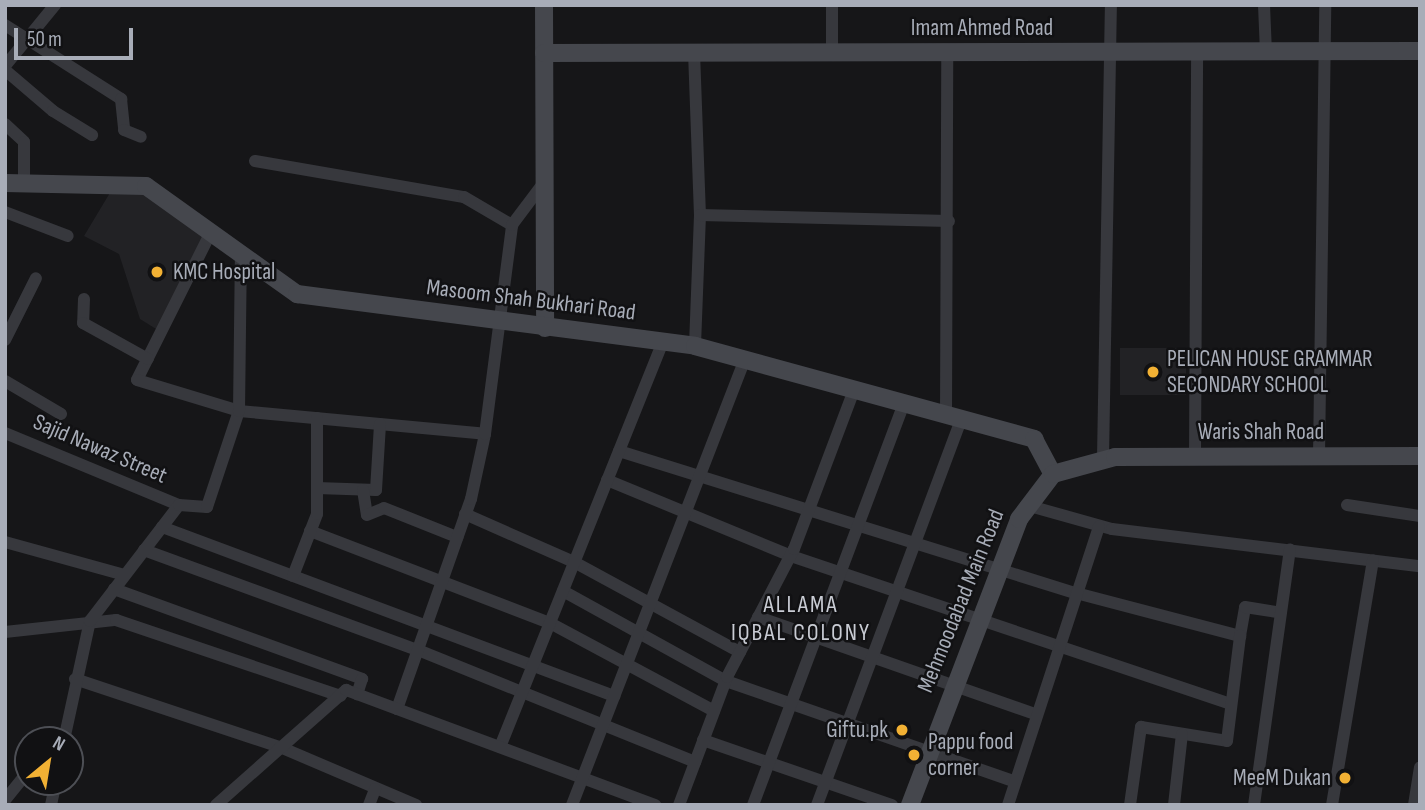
<!DOCTYPE html>
<html>
<head>
<meta charset="utf-8">
<style>
	body { margin:0 }
	#map { position:relative; width:1425px; height:810px; overflow:hidden; background:#161618; font-family:"Sofia Sans Condensed",sans-serif }
	div>[style] { position:absolute }
	.built>* { inset:0; background:#222225; transform-origin:0 0 }
	.street>* { height:12px; margin:-6px; padding:0 6px; transform-origin:6px; border-radius:6px; background:#37383d }
	.secondary>* { height:18px; margin:-9px; padding:0 9px; transform-origin:9px; border-radius:9px; background:#45474d }
	.dots>* { width:19px; height:19px; translate:-50% -50%; box-sizing:border-box; border:4px solid #111113; border-radius:50% }
	span { translate:-50% -50%; white-space:nowrap; text-align:center; line-height:1.15; -webkit-text-stroke:5px #111113; paint-order:stroke }
	.street-label { font-size:23px; color:#a8adb8 }
	.poi-label { font-size:23px; color:#a8adb8 }
	.left { translate:0 -50%; text-align:left }
	.right { translate:-100% -50%; text-align:right }
	.neighbourhood-label { font-size:24px; color:#c9ccd4; letter-spacing:2px }
	.frame { position:absolute; inset:0; border:7px solid #a8adb8; pointer-events:none }
	.north { position:absolute; left:14px; top:726px; width:70px; height:70px; box-sizing:border-box; background:#111113; border:2px solid #4d4f55; border-radius:50%; rotate:30deg; font-size:19px; font-weight:700; line-height:28px; text-align:center; color:#a8adb8 }
	.north::after { content:''; display:block; margin:auto; width:24px; height:32px; background:#f2b134; clip-path:polygon(50% 0,100% 100%,50% 72%,0 100%) }
	.scale { position:absolute; left:14px; top:28px; width:119px; height:32px; box-sizing:border-box; border:4px solid #a8adb8; border-top:0; padding-left:9px; font-size:21px; line-height:24px; white-space:nowrap; color:#a8adb8; -webkit-text-stroke:5px #111113; paint-order:stroke }
</style>
</head>
<body>
<div id="map">
	<div class="built">
		<div style="clip-path:polygon(114px 186px,146px 186px,211px 232px,161px 332px,140px 319px,119px 254px,84px 236px)"></div>
		<div style="left:1120px;top:348px;width:66px;height:47px"></div>
	</div>
	<div class="street">
		<div style="left:1264px;top:5px;width:47px;rotate:87.6deg"></div>
		<div style="left:5px;top:25px;width:138px;rotate:32.5deg"></div>
		<div style="left:121px;top:99px;width:31px;rotate:84deg"></div>
		<div style="left:124px;top:130px;width:18px;rotate:22deg"></div>
		<div style="left:694px;top:52px;width:163px;rotate:87.9deg"></div>
		<div style="left:700px;top:215px;width:131px;rotate:92.2deg"></div>
		<div style="left:832px;top:52px;width:47px;rotate:-90deg"></div>
		<div style="left:5px;top:66px;width:79px;rotate:-50.7deg"></div>
		<div style="left:5px;top:70px;width:63px;rotate:40.5deg"></div>
		<div style="left:53px;top:111px;width:46px;rotate:31.6deg"></div>
		<div style="left:5px;top:124px;width:26px;rotate:43deg"></div>
		<div style="left:24px;top:142px;width:41px;rotate:90deg"></div>
		<div style="left:255px;top:161px;width:212px;rotate:9.8deg"></div>
		<div style="left:464px;top:197px;width:56px;rotate:30.3deg"></div>
		<div style="left:5px;top:212px;width:67px;rotate:20.9deg"></div>
		<div style="left:700px;top:215px;width:249px;rotate:1.4deg"></div>
		<div style="left:211px;top:232px;width:165px;rotate:116.6deg"></div>
		<div style="left:137px;top:380px;width:107px;rotate:16.9deg"></div>
		<div style="left:239px;top:411px;width:247px;rotate:5.3deg"></div>
		<div style="left:84px;top:299px;width:24px;rotate:92deg"></div>
		<div style="left:83px;top:323px;width:74px;rotate:29deg"></div>
		<div style="left:5px;top:340px;width:69px;rotate:-63.4deg"></div>
		<div style="left:5px;top:381px;width:65px;rotate:30.5deg"></div>
		<div style="left:946px;top:415px;width:363px;rotate:-89.8deg"></div>
		<div style="left:5px;top:433px;width:188px;rotate:22.5deg"></div>
		<div style="left:619px;top:451px;width:479px;rotate:17.3deg"></div>
		<div style="left:1076px;top:593px;width:170px;rotate:14.7deg"></div>
		<div style="left:1240px;top:636px;width:29px;rotate:-80deg"></div>
		<div style="left:1245px;top:607px;width:36px;rotate:9deg"></div>
		<div style="left:1319px;top:456px;width:451px;rotate:-89.2deg"></div>
		<div style="left:1195px;top:457px;width:405px;rotate:-89.7deg"></div>
		<div style="left:1103px;top:458px;width:453px;rotate:-89deg"></div>
		<div style="left:607px;top:480px;width:199px;rotate:22.4deg"></div>
		<div style="left:791px;top:556px;width:462px;rotate:18.6deg"></div>
		<div style="left:317px;top:488px;width:59px;rotate:1.9deg"></div>
		<div style="left:376px;top:490px;width:66px;rotate:-86.5deg"></div>
		<div style="left:363px;top:490px;width:25px;rotate:81deg"></div>
		<div style="left:367px;top:515px;width:18px;rotate:-22deg"></div>
		<div style="left:384px;top:508px;width:79px;rotate:21.7deg"></div>
		<div style="left:1026px;top:505px;width:89px;rotate:15.6deg"></div>
		<div style="left:1112px;top:529px;width:310px;rotate:6.9deg"></div>
		<div style="left:1347px;top:505px;width:74px;rotate:8.6deg"></div>
		<div style="left:465px;top:514px;width:119px;rotate:23.8deg"></div>
		<div style="left:574px;top:562px;width:189px;rotate:28.5deg"></div>
		<div style="left:162px;top:527px;width:483px;rotate:20.5deg"></div>
		<div style="left:310px;top:531px;width:257px;rotate:21deg"></div>
		<div style="left:550px;top:623px;width:186px;rotate:28.2deg"></div>
		<div style="left:5px;top:542px;width:124px;rotate:15.4deg"></div>
		<div style="left:144px;top:550px;width:292px;rotate:20.1deg"></div>
		<div style="left:418px;top:650px;width:299px;rotate:22deg"></div>
		<div style="left:293px;top:576px;width:66px;rotate:-68.8deg"></div>
		<div style="left:317px;top:514px;width:96px;rotate:-90deg"></div>
		<div style="left:114px;top:589px;width:264px;rotate:19.9deg"></div>
		<div style="left:362px;top:679px;width:16px;rotate:108deg"></div>
		<div style="left:563px;top:591px;width:186px;rotate:28.9deg"></div>
		<div style="left:726px;top:681px;width:304px;rotate:19.2deg"></div>
		<div style="left:758px;top:617px;width:293px;rotate:19.3deg"></div>
		<div style="left:5px;top:632px;width:112px;rotate:-6.2deg"></div>
		<div style="left:116px;top:620px;width:237px;rotate:18.7deg"></div>
		<div style="left:75px;top:679px;width:216px;rotate:18.4deg"></div>
		<div style="left:280px;top:747px;width:148px;rotate:23.1deg"></div>
		<div style="left:397px;top:709px;width:223px;rotate:-70.6deg"></div>
		<div style="left:471px;top:499px;width:66px;rotate:-77.8deg"></div>
		<div style="left:485px;top:434px;width:211px;rotate:-82.6deg"></div>
		<div style="left:512px;top:225px;width:55px;rotate:-53.1deg"></div>
		<div style="left:64px;top:740px;width:122px;rotate:-77.7deg"></div>
		<div style="left:90px;top:621px;width:146px;rotate:-52.5deg"></div>
		<div style="left:179px;top:505px;width:28px;rotate:4deg"></div>
		<div style="left:207px;top:507px;width:101px;rotate:-71.6deg"></div>
		<div style="left:239px;top:411px;width:157px;rotate:-89.3deg"></div>
		<div style="left:703px;top:740px;width:200px;rotate:19deg"></div>
		<div style="left:500px;top:747px;width:437px;rotate:-68.1deg"></div>
		<div style="left:5px;top:800px;width:36px;rotate:-51deg"></div>
		<div style="left:51px;top:805px;width:24px;rotate:-78deg"></div>
		<div style="left:216px;top:805px;width:174px;rotate:-41.5deg"></div>
		<div style="left:346px;top:690px;width:330px;rotate:20.4deg"></div>
		<div style="left:369px;top:805px;width:17px;rotate:-69deg"></div>
		<div style="left:572px;top:805px;width:478px;rotate:-68.8deg"></div>
		<div style="left:679px;top:805px;width:137px;rotate:-69.4deg"></div>
		<div style="left:727px;top:677px;width:144px;rotate:-62.4deg"></div>
		<div style="left:794px;top:549px;width:170px;rotate:-69.3deg"></div>
		<div style="left:753px;top:805px;width:428px;rotate:-69.4deg"></div>
		<div style="left:817px;top:805px;width:412px;rotate:-69.5deg"></div>
		<div style="left:1008px;top:805px;width:293px;rotate:-71.9deg"></div>
		<div style="left:1130px;top:805px;width:79px;rotate:-82deg"></div>
		<div style="left:1141px;top:727px;width:87px;rotate:9.2deg"></div>
		<div style="left:1227px;top:741px;width:106px;rotate:-82.9deg"></div>
		<div style="left:1174px;top:805px;width:71px;rotate:-83.6deg"></div>
		<div style="left:1254px;top:805px;width:258px;rotate:-82deg"></div>
		<div style="left:1332px;top:805px;width:248px;rotate:-80.5deg"></div>
		<div style="left:1414px;top:805px;width:38px;rotate:-81deg"></div>
	</div>
	<div class="secondary">
		<div style="left:544px;top:5px;width:323px;rotate:89.8deg"></div>
		<div style="left:544px;top:53px;width:876px;rotate:-0.13deg"></div>
		<div style="left:5px;top:183px;width:141px;rotate:1.2deg"></div>
		<div style="left:146px;top:186px;width:186px;rotate:35.6deg"></div>
		<div style="left:297px;top:294px;width:401px;rotate:7.4deg"></div>
		<div style="left:695px;top:346px;width:352px;rotate:15.3deg"></div>
		<div style="left:1034px;top:439px;width:40px;rotate:62deg"></div>
		<div style="left:910px;top:805px;width:306px;rotate:-69.1deg"></div>
		<div style="left:1019px;top:519px;width:56px;rotate:-52.9deg"></div>
		<div style="left:1053px;top:474px;width:64px;rotate:-15.3deg"></div>
		<div style="left:1115px;top:457px;width:305px;rotate:-0.2deg"></div>
	</div>
	<div class="dots">
		<div style="left:157px;top:272px;background:#f2b134"></div>
		<div style="left:1153px;top:372px;background:#f2b134"></div>
		<div style="left:902px;top:730px;background:#f2b134"></div>
		<div style="left:914px;top:755px;background:#f2b134"></div>
		<div style="left:1345px;top:778px;background:#f2b134"></div>
	</div>
	<div class="street-label">
		<span style="left:982px;top:28px">Imam Ahmed Road</span>
		<span style="left:531px;top:300px;rotate:7deg">Masoom Shah Bukhari Road</span>
		<span style="left:1261px;top:432px">Waris Shah Road</span>
		<span style="left:100px;top:449px;rotate:23deg">Sajid Nawaz Street</span>
		<span style="left:961px;top:601px;rotate:-68deg">Mehmoodabad Main Road</span>
	</div>
	<div class="poi-label">
		<span class="left" style="left:173px;top:272px">KMC Hospital</span>
		<span class="left" style="left:1167px;top:372px">PELICAN HOUSE GRAMMAR<br>SECONDARY SCHOOL</span>
		<span class="right" style="left:888px;top:730px">Giftu.pk</span>
		<span class="left" style="left:928px;top:755px">Pappu food<br>corner</span>
		<span class="right" style="left:1331px;top:778px">MeeM Dukan</span>
	</div>
	<div class="neighbourhood-label">
		<span style="left:801px;top:619px">ALLAMA<br>IQBAL COLONY</span>
	</div>
	<div class="frame"></div>
	<div class="north">N</div>
	<div class="scale">50 m</div>
</div>
</body>
</html>
